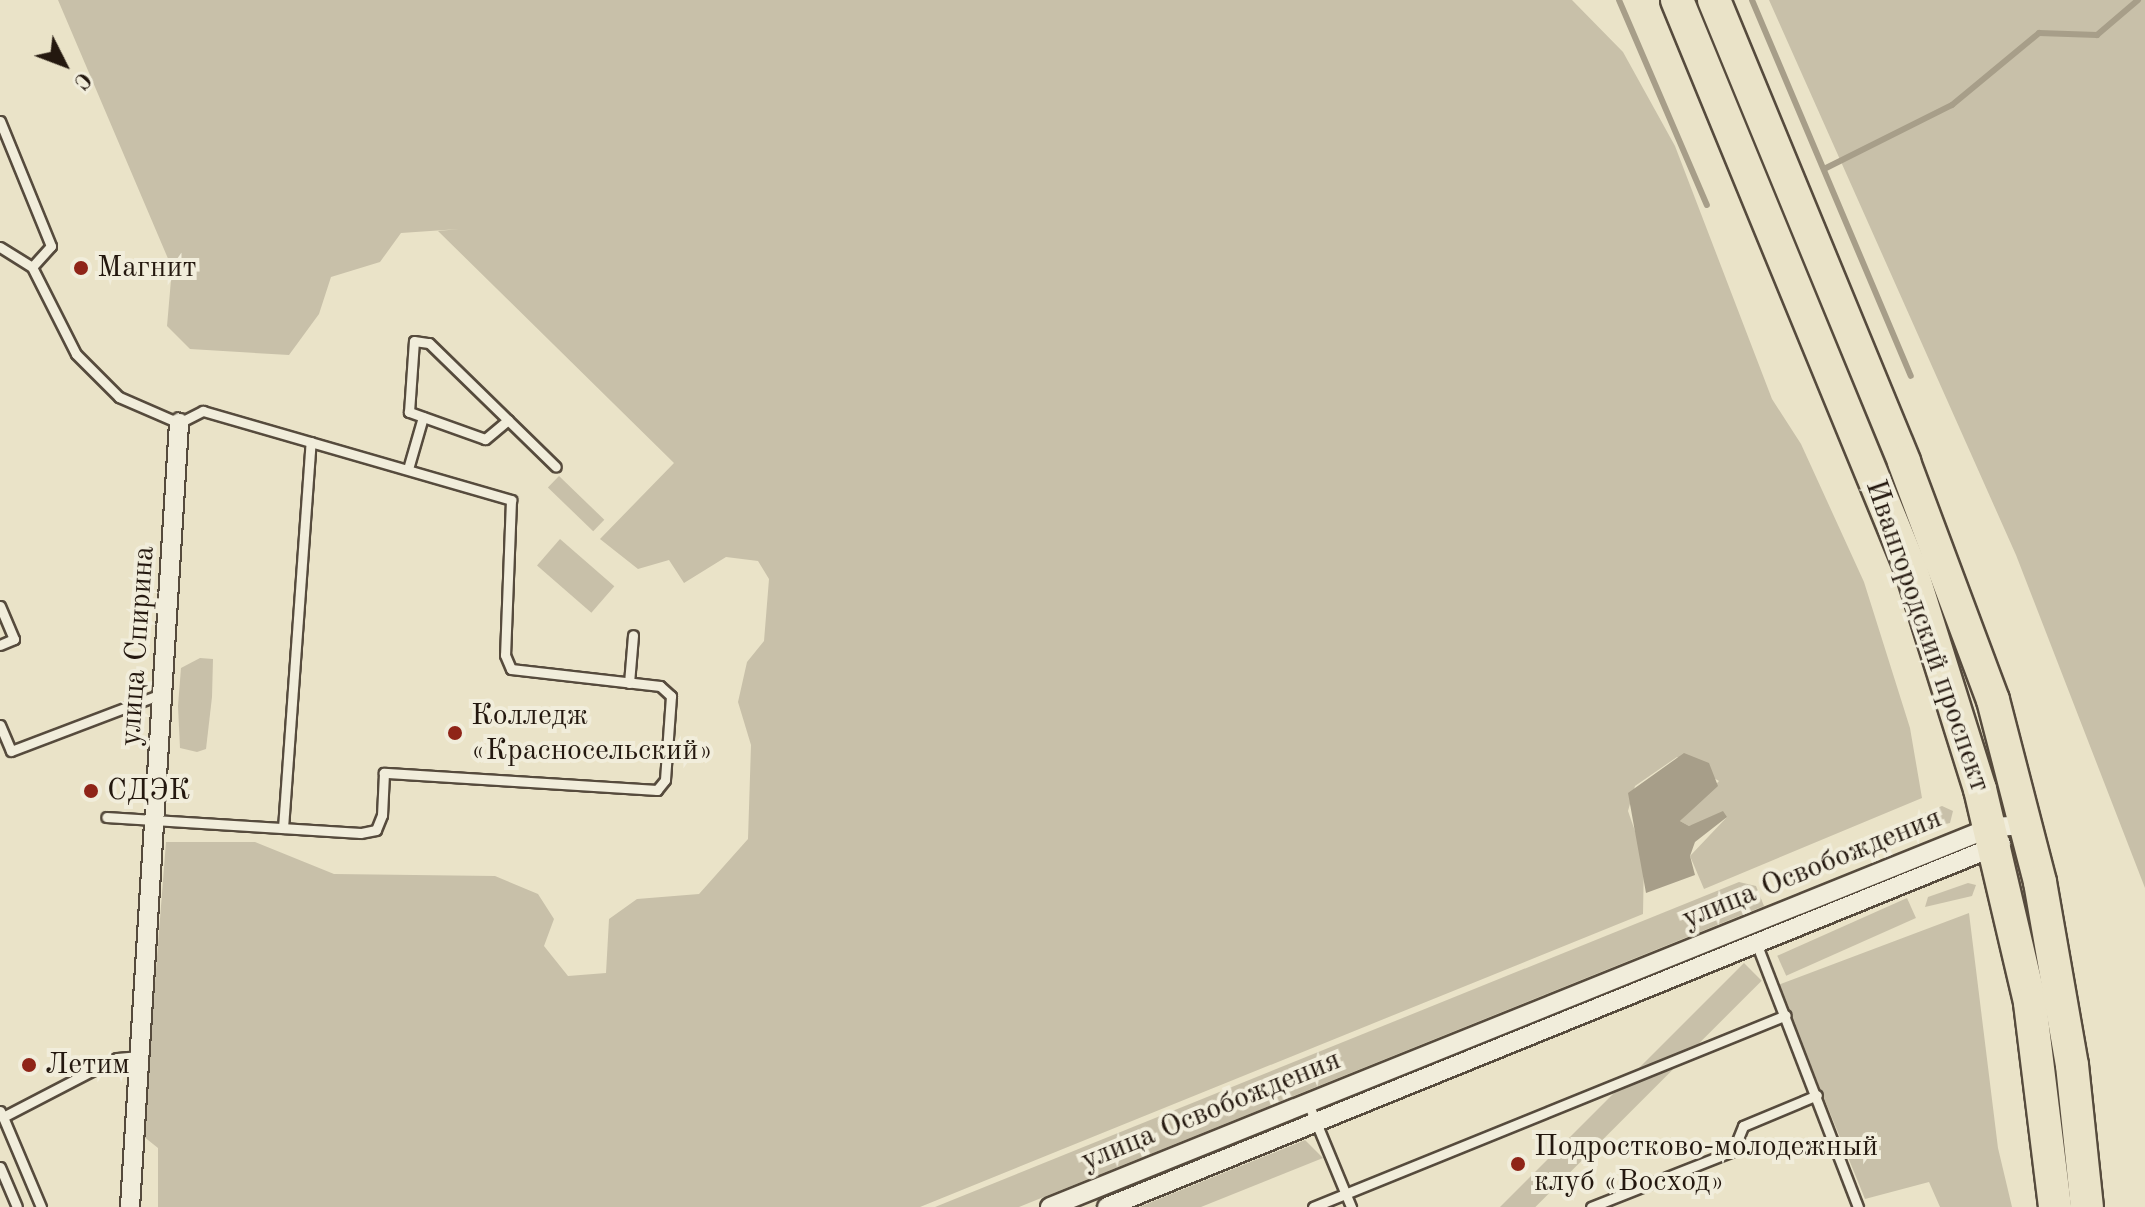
<!DOCTYPE html>
<html>
<head>
<meta charset="utf-8">
<style>
	body { margin:0 }
	#map { position:relative; width:2145px; height:1207px; overflow:hidden; background:#eae3c8; font-family:"Old Standard TT",serif }
	div>[style] { position:absolute }
	.green>* { inset:0; background:#c8c0a9; transform-origin:0 0 }
	.water>* { inset:0; background:#a79e89 }
	.stream>* { height:6px; margin:-3px; padding:0 3px; transform-origin:3px; border-radius:3px; background:#a79e89 }
	.roads { filter:drop-shadow(2px 0 #564b3d) drop-shadow(-2px 0 #564b3d) drop-shadow(0 2px #564b3d) drop-shadow(0 -2px #564b3d) }
	.service>* { height:9px; margin:-4.5px; padding:0 4.5px; transform-origin:4.5px; border-radius:4.5px; background:#f1eddb }
	.minor>* { height:18px; margin:-9px; padding:0 9px; transform-origin:9px; border-radius:9px; background:#f1eddb }
	.trunk>* { height:32px; margin:-16px; padding:0 16px; transform-origin:16px; border-radius:16px; background:#eae3c8 }
	.dots>* { width:22px; height:22px; translate:-50% -50%; box-sizing:border-box; border:4px solid #f1eddb; border-radius:50% }
	span { translate:-50% -50%; white-space:nowrap; text-align:center; line-height:1.15; -webkit-text-stroke:8px #f1eddb; paint-order:stroke }
	.poi-label { font-size:30px; color:#24180f }
	.left { translate:0 -50%; text-align:left }
	.street-label { font-size:30px; color:#24180f }
	.north { position:absolute; left:24px; top:24px; width:80px; height:80px; -webkit-text-stroke:6px #f1eddb; paint-order:stroke; rotate:132deg; font-size:22px; font-weight:700; line-height:32px; text-align:center; color:#24180f }
	.north::after { content:''; display:block; margin:auto; width:28px; height:36px; background:#24180f; clip-path:polygon(50% 0,100% 100%,50% 72%,0 100%) }
</style>
</head>
<body>
<div id="map">
	<div class="green">
		<div style="clip-path:polygon(58px 0,1572px 0,1623px 52px,1675px 146px,1772px 399px,1801px 444px,1864px 582px,1910px 728px,1922px 798px,1704px 889px,1690px 856px,1727px 817px,1689px 826px,1680px 821px,1719px 781px,1677px 757px,1635px 786px,1628px 811px,1644px 857px,1643px 914px,920px 1207px,158px 1207px,158px 1148px,143px 1136px,166px 842px,255px 842px,334px 874px,495px 876px,538px 894px,554px 919px,544px 946px,568px 976px,606px 973px,609px 919px,637px 899px,699px 894px,748px 839px,751px 745px,738px 702px,747px 662px,764px 641px,769px 579px,758px 561px,726px 557px,684px 583px,669px 560px,638px 569px,600px 539px,674px 463px,438px 231px,459px 229px,401px 233px,380px 262px,331px 277px,319px 314px,289px 355px,190px 349px,167px 326px,172px 268px)"></div>
		<div style="clip-path:polygon(1769px 0,2145px 0,2145px 888px,2016px 555px)"></div>
		<div style="left:559px;top:476px;width:63px;height:16px;rotate:44deg"></div>
		<div style="left:560px;top:539px;width:72px;height:35px;rotate:41deg"></div>
		<div style="clip-path:polygon(200px 658px,213px 659px,212px 697px,206px 749px,197px 752px,180px 748px,178px 706px,181px 668px)"></div>
		<div style="clip-path:polygon(1942px 806px,1953px 811px,1950px 823px,1899px 835px,1902px 822px)"></div>
		<div style="clip-path:polygon(1739px 882px,1756px 886px,1764px 906px,1019px 1207px,935px 1207px)"></div>
		<div style="clip-path:polygon(1968px 883px,1976px 885px,1972px 896px,1925px 907px,1928px 897px)"></div>
		<div style="left:1907px;top:898px;width:22px;height:142px;rotate:66deg"></div>
		<div style="clip-path:polygon(1969px 913px,1998px 1148px,2012px 1207px,1940px 1207px,1929px 1182px,1865px 1199px,1778px 985px)"></div>
		<div style="left:1744px;top:963px;width:25px;height:435px;rotate:45deg"></div>
		<div style="clip-path:polygon(1305px 1140px,1323px 1158px,1201px 1207px,1139px 1207px)"></div>
	</div>
	<div class="water">
		<div style="clip-path:polygon(1684px 753px,1709px 763px,1718px 786px,1680px 821px,1689px 826px,1723px 811px,1727px 817px,1695px 842px,1690px 856px,1695px 875px,1646px 893px,1628px 793px)"></div>
	</div>
	<div class="stream">
		<div style="left:1619px;top:0;width:223px;rotate:66.8deg"></div>
		<div style="left:1752px;top:0;width:408px;rotate:67.1deg"></div>
		<div style="left:1826px;top:168px;width:141px;rotate:-26.6deg"></div>
		<div style="left:1952px;top:105px;width:113px;rotate:-39.6deg"></div>
		<div style="left:2039px;top:33px;width:58px;rotate:2deg"></div>
		<div style="left:2097px;top:35px;width:54px;rotate:-40.5deg"></div>
	</div>
	<div class="roads">
		<div class="service">
			<div style="left:0;top:121px;width:135px;rotate:67.8deg"></div>
			<div style="left:51px;top:246px;width:28px;rotate:132deg"></div>
			<div style="left:0;top:247px;width:38px;rotate:32deg"></div>
			<div style="left:32px;top:267px;width:97px;rotate:63.2deg"></div>
			<div style="left:76px;top:354px;width:61px;rotate:45deg"></div>
			<div style="left:119px;top:397px;width:65px;rotate:23.4deg"></div>
			<div style="left:179px;top:423px;width:27px;rotate:-27deg"></div>
			<div style="left:203px;top:411px;width:321px;rotate:16.1deg"></div>
			<div style="left:511px;top:500px;width:155px;rotate:92.2deg"></div>
			<div style="left:505px;top:655px;width:15px;rotate:67deg"></div>
			<div style="left:511px;top:669px;width:150px;rotate:6.5deg"></div>
			<div style="left:660px;top:686px;width:15px;rotate:42deg"></div>
			<div style="left:671px;top:696px;width:84px;rotate:94.1deg"></div>
			<div style="left:665px;top:780px;width:13px;rotate:129deg"></div>
			<div style="left:657px;top:790px;width:274px;rotate:-176.4deg"></div>
			<div style="left:384px;top:773px;width:42px;rotate:92.7deg"></div>
			<div style="left:382px;top:815px;width:16px;rotate:112deg"></div>
			<div style="left:376px;top:830px;width:16px;rotate:169deg"></div>
			<div style="left:360px;top:833px;width:254px;rotate:-176.4deg"></div>
			<div style="left:508px;top:420px;width:30px;rotate:140deg"></div>
			<div style="left:485px;top:439px;width:81px;rotate:-160.4deg"></div>
			<div style="left:409px;top:412px;width:71px;rotate:-86deg"></div>
			<div style="left:414px;top:341px;width:15px;rotate:8deg"></div>
			<div style="left:429px;top:343px;width:177px;rotate:44.3deg"></div>
			<div style="left:408px;top:469px;width:54px;rotate:-73.9deg"></div>
			<div style="left:0;top:606px;width:36px;rotate:67deg"></div>
			<div style="left:14px;top:639px;width:15px;rotate:157deg"></div>
			<div style="left:629px;top:683px;width:48px;rotate:-85.2deg"></div>
			<div style="left:0;top:725px;width:28px;rotate:67deg"></div>
			<div style="left:11px;top:751px;width:160px;rotate:-20.8deg"></div>
			<div style="left:283px;top:828px;width:387px;rotate:-85.9deg"></div>
			<div style="left:1755px;top:940px;width:286px;rotate:68.9deg"></div>
			<div style="left:1308px;top:1103px;width:113px;rotate:67.5deg"></div>
			<div style="left:0;top:1111px;width:7px;rotate:63deg"></div>
			<div style="left:3px;top:1117px;width:128px;rotate:-27.4deg"></div>
			<div style="left:117px;top:1058px;width:23px;rotate:-5deg"></div>
			<div style="left:3px;top:1117px;width:98px;rotate:67.1deg"></div>
			<div style="left:0;top:1167px;width:43px;rotate:67deg"></div>
			<div style="left:1313px;top:1207px;width:510px;rotate:-22.09deg"></div>
			<div style="left:1591px;top:1207px;width:153px;rotate:-21.5deg"></div>
			<div style="left:1733px;top:1151px;width:27px;rotate:-68deg"></div>
			<div style="left:1743px;top:1126px;width:80px;rotate:-22.7deg"></div>
		</div>
		<div class="minor">
			<div style="left:130px;top:1207px;width:786px;rotate:-86.42deg"></div>
			<div style="left:1050px;top:1207px;width:1016px;rotate:-21.97deg"></div>
			<div style="left:1992px;top:827px;width:37px;rotate:-3deg"></div>
			<div style="left:1107px;top:1207px;width:965px;rotate:-22.1deg"></div>
		</div>
		<div class="trunk">
			<div style="left:1677px;top:0;width:615px;rotate:67.65deg"></div>
			<div style="left:1911px;top:569px;width:231px;rotate:72.6deg"></div>
			<div style="left:1980px;top:789px;width:220px;rotate:76.8deg"></div>
			<div style="left:2030px;top:1003px;width:206px;rotate:83deg"></div>
			<div style="left:1714px;top:0;width:500px;rotate:67.6deg"></div>
			<div style="left:1904px;top:462px;width:254px;rotate:69.5deg"></div>
			<div style="left:1993px;top:700px;width:188px;rotate:75.5deg"></div>
			<div style="left:2040px;top:882px;width:186px;rotate:80.1deg"></div>
			<div style="left:2072px;top:1065px;width:143px;rotate:84deg"></div>
		</div>
	</div>
	<div class="dots">
		<div style="left:81px;top:268px;background:#8f2418"></div>
		<div style="left:455px;top:733px;background:#8f2418"></div>
		<div style="left:91px;top:791px;background:#8f2418"></div>
		<div style="left:29px;top:1065px;background:#8f2418"></div>
		<div style="left:1518px;top:1164px;background:#8f2418"></div>
	</div>
	<div class="poi-label">
		<span class="left" style="left:97px;top:268px">Магнит</span>
		<span class="left" style="left:471px;top:733px">Колледж<br>«Красносельский»</span>
		<span class="left" style="left:107px;top:791px">СДЭК</span>
		<span class="left" style="left:45px;top:1065px">Летим</span>
		<span class="left" style="left:1534px;top:1164px">Подростково-молодежный<br>клуб «Восход»</span>
	</div>
	<div class="street-label">
		<span style="left:1927px;top:636px;rotate:71deg">Ивангородский проспект</span>
		<span style="left:138px;top:646px;rotate:-86deg">улица Спирина</span>
		<span style="left:1812px;top:869px;rotate:-22deg">улица Освобождения</span>
		<span style="left:1211px;top:1111px;rotate:-22deg">улица Освобождения</span>
	</div>
	<div class="north">С</div>
</div>
</body>
</html>
